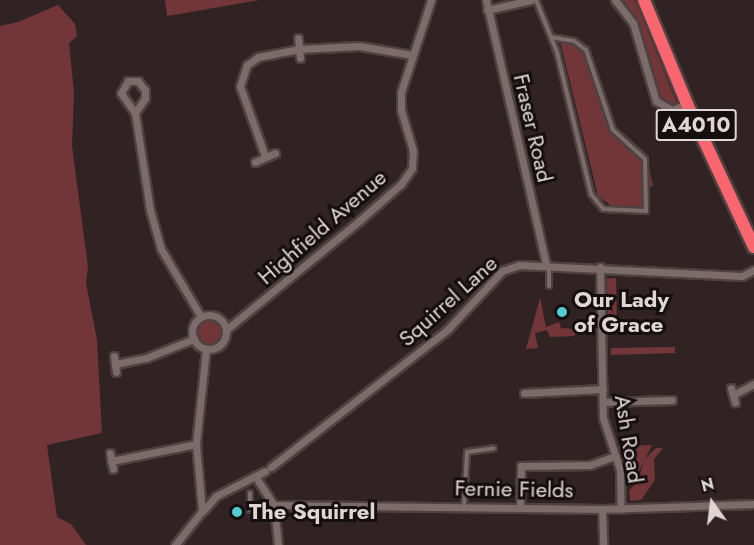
<!DOCTYPE html>
<html>
<head>
<meta charset="utf-8">
<style>
	body { margin:0 }
	#map { position:relative; width:754px; height:545px; overflow:hidden; background:#312323; font-family:Jost,sans-serif }
	div>[style] { position:absolute }
	.green>* { inset:0; background:#723638; transform-origin:0 0 }
	.round { border-radius:50% }
	.roads { filter:drop-shadow(2px 0 #4d4141) drop-shadow(-2px 0 #4d4141) drop-shadow(0 2px #4d4141) drop-shadow(0 -2px #4d4141) }
	.lane>* { height:4px; margin:-2px; padding:0 2px; transform-origin:2px; border-radius:2px; background:#7d6b6b }
	.street>* { height:7px; margin:-3.5px; padding:0 3.5px; transform-origin:3.5px; border-radius:3.5px; background:#7d6b6b }
	.street>.ring { margin:-3.5px; padding:0; box-sizing:content-box; background:none; border:7px solid #7d6b6b; border-radius:50% }
	.highway>* { height:12px; margin:-6px; padding:0 6px; transform-origin:6px; border-radius:6px; background:#f9666f }
	.dots>* { width:16px; height:16px; translate:-50% -50%; box-sizing:border-box; border:3px solid #150e0e; border-radius:50% }
	span { translate:-50% -50%; white-space:nowrap; text-align:center; line-height:1.15; -webkit-text-stroke:6px #150e0e; paint-order:stroke }
	.shield-label span { padding:2px 4px; background:#150e0e; border:2px solid; border-radius:4px; -webkit-text-stroke-width:0 }
	.shield-label { font-size:21px; color:#e0d6d6; font-weight:700 }
	.street-label { font-size:22px; color:#e0d6d6 }
	.poi-label { font-size:22px; color:#e0d6d6; font-weight:700 }
	.left { translate:0 -50%; text-align:left }
	.north { position:absolute; left:682px; top:473px; width:60px; height:60px; -webkit-text-stroke:4px #150e0e; paint-order:stroke; rotate:346deg; font-size:16px; font-weight:700; line-height:24px; text-align:center; color:#e0d6d6 }
	.north::after { content:''; display:block; margin:auto; width:21px; height:27px; background:#e0d6d6; clip-path:polygon(50% 0,100% 100%,50% 72%,0 100%) }
</style>
</head>
<body>
<div id="map">
	<div class="green">
		<div style="clip-path:polygon(165px 0,260px 0,167px 16px)"></div>
		<div style="clip-path:polygon(620px 0,635px 0,677px 104px,674px 106px,667px 107px,662px 100px,637px 17px)"></div>
		<div style="clip-path:polygon(58px 5px,75px 24px,77px 36px,69px 43px,74px 93px,72px 146px,88px 267px,86px 283px,97px 340px,102px 433px,47px 445px,57px 517px,71px 524px,86px 545px,0 545px,0 26px,18px 22px)"></div>
		<div style="clip-path:polygon(564px 39px,573px 40px,587px 49px,613px 128px,646px 156px,653px 186px,642px 188px,645px 207px,613px 207px,598px 196px,560px 41px)"></div>
		<div style="left:616px;top:278px;width:44px;height:9px;rotate:89deg"></div>
		<div style="clip-path:polygon(540px 298px,546px 327px,559px 322px,561px 328px,575px 329px,578px 321px,583px 323px,574px 336px,550px 337px,547px 330px,535px 333px,538px 348px,526px 349px)"></div>
		<div class="round" style="left:197px;top:317px;width:28px;height:28px"></div>
		<div style="clip-path:polygon(675px 347px,675px 353px,611px 355px,611px 348px)"></div>
		<div style="clip-path:polygon(652px 445px,634px 481px,629px 486px,618px 446px)"></div>
		<div style="clip-path:polygon(656px 448px,663px 448px,654px 459px,655px 480px,641px 500px,630px 501px,629px 491px,638px 480px,644px 460px)"></div>
	</div>
	<div class="roads">
		<div class="lane">
			<div style="left:536px;top:0;width:56px;rotate:68deg"></div>
			<div style="left:557px;top:52px;width:146px;rotate:76.5deg"></div>
			<div style="left:591px;top:194px;width:19px;rotate:51deg"></div>
			<div style="left:603px;top:209px;width:43px;rotate:2.7deg"></div>
			<div style="left:646px;top:211px;width:52px;rotate:-91.1deg"></div>
			<div style="left:645px;top:159px;width:43px;rotate:-137.8deg"></div>
			<div style="left:613px;top:130px;width:84px;rotate:-108.6deg"></div>
			<div style="left:586px;top:50px;width:15px;rotate:-143deg"></div>
			<div style="left:574px;top:41px;width:22px;rotate:-170deg"></div>
			<div style="left:549px;top:265px;width:21px;rotate:90deg"></div>
			<div style="left:250px;top:493px;width:17px;rotate:90deg"></div>
			<div style="left:250px;top:510px;width:24px;rotate:2deg"></div>
			<div style="left:464px;top:506px;width:54px;rotate:-86.8deg"></div>
			<div style="left:467px;top:452px;width:27px;rotate:-8deg"></div>
		</div>
		<div class="street">
			<div style="left:486px;top:0;width:272px;rotate:77.2deg"></div>
			<div style="left:615px;top:0;width:29px;rotate:52deg"></div>
			<div style="left:633px;top:23px;width:81px;rotate:73.6deg"></div>
			<div style="left:656px;top:101px;width:18px;rotate:29deg"></div>
			<div style="left:672px;top:110px;width:16px;rotate:-22deg"></div>
			<div style="left:487px;top:10px;width:45px;rotate:-12.8deg"></div>
			<div style="left:298px;top:38px;width:20px;rotate:84deg"></div>
			<div style="left:135px;top:113px;width:18px;rotate:-56deg"></div>
			<div style="left:145px;top:98px;width:8px;rotate:-90deg"></div>
			<div style="left:145px;top:90px;width:11px;rotate:-128deg"></div>
			<div style="left:138px;top:81px;width:10px;rotate:180deg"></div>
			<div style="left:128px;top:81px;width:14px;rotate:120deg"></div>
			<div style="left:121px;top:93px;width:24px;rotate:55deg"></div>
			<div style="left:135px;top:113px;width:98px;rotate:81.2deg"></div>
			<div style="left:150px;top:210px;width:41px;rotate:74.2deg"></div>
			<div style="left:161px;top:249px;width:79px;rotate:59.5deg"></div>
			<div style="left:265px;top:156px;width:74px;rotate:-109.7deg"></div>
			<div style="left:240px;top:86px;width:22px;rotate:-72deg"></div>
			<div style="left:247px;top:65px;width:14px;rotate:-36deg"></div>
			<div style="left:258px;top:57px;width:42px;rotate:-11deg"></div>
			<div style="left:299px;top:49px;width:60px;rotate:-2.9deg"></div>
			<div style="left:359px;top:46px;width:54px;rotate:9.6deg"></div>
			<div style="left:255px;top:162px;width:22px;rotate:-24deg"></div>
			<div style="left:600px;top:267px;width:151px;rotate:88.9deg"></div>
			<div style="left:603px;top:418px;width:55px;rotate:71.9deg"></div>
			<div style="left:620px;top:470px;width:39px;rotate:89deg"></div>
			<div class="ring" style="left:192px;top:315px;width:27px;height:27px"></div>
			<div style="left:227px;top:329px;width:171px;rotate:-39.3deg"></div>
			<div style="left:359px;top:221px;width:56px;rotate:-41.4deg"></div>
			<div style="left:401px;top:184px;width:19px;rotate:-55deg"></div>
			<div style="left:412px;top:168px;width:17px;rotate:-87deg"></div>
			<div style="left:413px;top:151px;width:43px;rotate:-106.3deg"></div>
			<div style="left:401px;top:110px;width:18px;rotate:-90deg"></div>
			<div style="left:401px;top:92px;width:97px;rotate:-71.9deg"></div>
			<div style="left:114px;top:356px;width:16px;rotate:83deg"></div>
			<div style="left:115px;top:364px;width:32px;rotate:-11deg"></div>
			<div style="left:146px;top:358px;width:52px;rotate:-21.6deg"></div>
			<div style="left:731px;top:388px;width:15px;rotate:74deg"></div>
			<div style="left:524px;top:393px;width:79px;rotate:-2.9deg"></div>
			<div style="left:733px;top:395px;width:24px;rotate:-28deg"></div>
			<div style="left:603px;top:402px;width:69px;rotate:-1.7deg"></div>
			<div style="left:110px;top:453px;width:16px;rotate:79deg"></div>
			<div style="left:111px;top:461px;width:87px;rotate:-11.3deg"></div>
			<div style="left:271px;top:467px;width:223px;rotate:-37.9deg"></div>
			<div style="left:447px;top:330px;width:81px;rotate:-47deg"></div>
			<div style="left:502px;top:271px;width:18px;rotate:-19deg"></div>
			<div style="left:519px;top:265px;width:223px;rotate:2.8deg"></div>
			<div style="left:742px;top:276px;width:13px;rotate:-27deg"></div>
			<div style="left:255px;top:476px;width:35px;rotate:57deg"></div>
			<div style="left:274px;top:505px;width:40px;rotate:84.3deg"></div>
			<div style="left:274px;top:505px;width:328px;rotate:0.7deg"></div>
			<div style="left:602px;top:509px;width:152px;rotate:-1.9deg"></div>
			<div style="left:520px;top:508px;width:42px;rotate:-88.6deg"></div>
			<div style="left:521px;top:466px;width:69px;rotate:-0.8deg"></div>
			<div style="left:590px;top:465px;width:27px;rotate:-20deg"></div>
			<div style="left:602px;top:509px;width:36px;rotate:88deg"></div>
			<div style="left:203px;top:511px;width:20px;rotate:-49deg"></div>
			<div style="left:216px;top:496px;width:55px;rotate:-27deg"></div>
			<div style="left:175px;top:545px;width:43px;rotate:-51.5deg"></div>
			<div style="left:202px;top:511px;width:67px;rotate:-95.1deg"></div>
			<div style="left:196px;top:444px;width:96px;rotate:-84deg"></div>
		</div>
		<div class="highway">
			<div style="left:644px;top:0;width:113px;rotate:67.5deg"></div>
			<div style="left:687px;top:104px;width:158px;rotate:64.9deg"></div>
		</div>
	</div>
	<div class="dots">
		<div style="left:562px;top:312px;background:#51ccd2"></div>
		<div style="left:237px;top:512px;background:#51ccd2"></div>
	</div>
	<div class="shield-label">
		<span style="left:696px;top:125px">A4010</span>
	</div>
	<div class="street-label">
		<span style="left:533px;top:128px;rotate:77deg">Fraser Road</span>
		<span style="left:322px;top:227px;rotate:-41deg">Highfield Avenue</span>
		<span style="left:448px;top:301px;rotate:-42deg">Squirrel Lane</span>
		<span style="left:629px;top:439px;rotate:81deg">Ash Road</span>
		<span style="left:514px;top:489px;rotate:1deg">Fernie Fields</span>
	</div>
	<div class="poi-label">
		<span class="left" style="left:574px;top:312px">Our Lady<br>of Grace</span>
		<span class="left" style="left:249px;top:512px">The Squirrel</span>
	</div>
	<div class="north">N</div>
</div>
</body>
</html>
